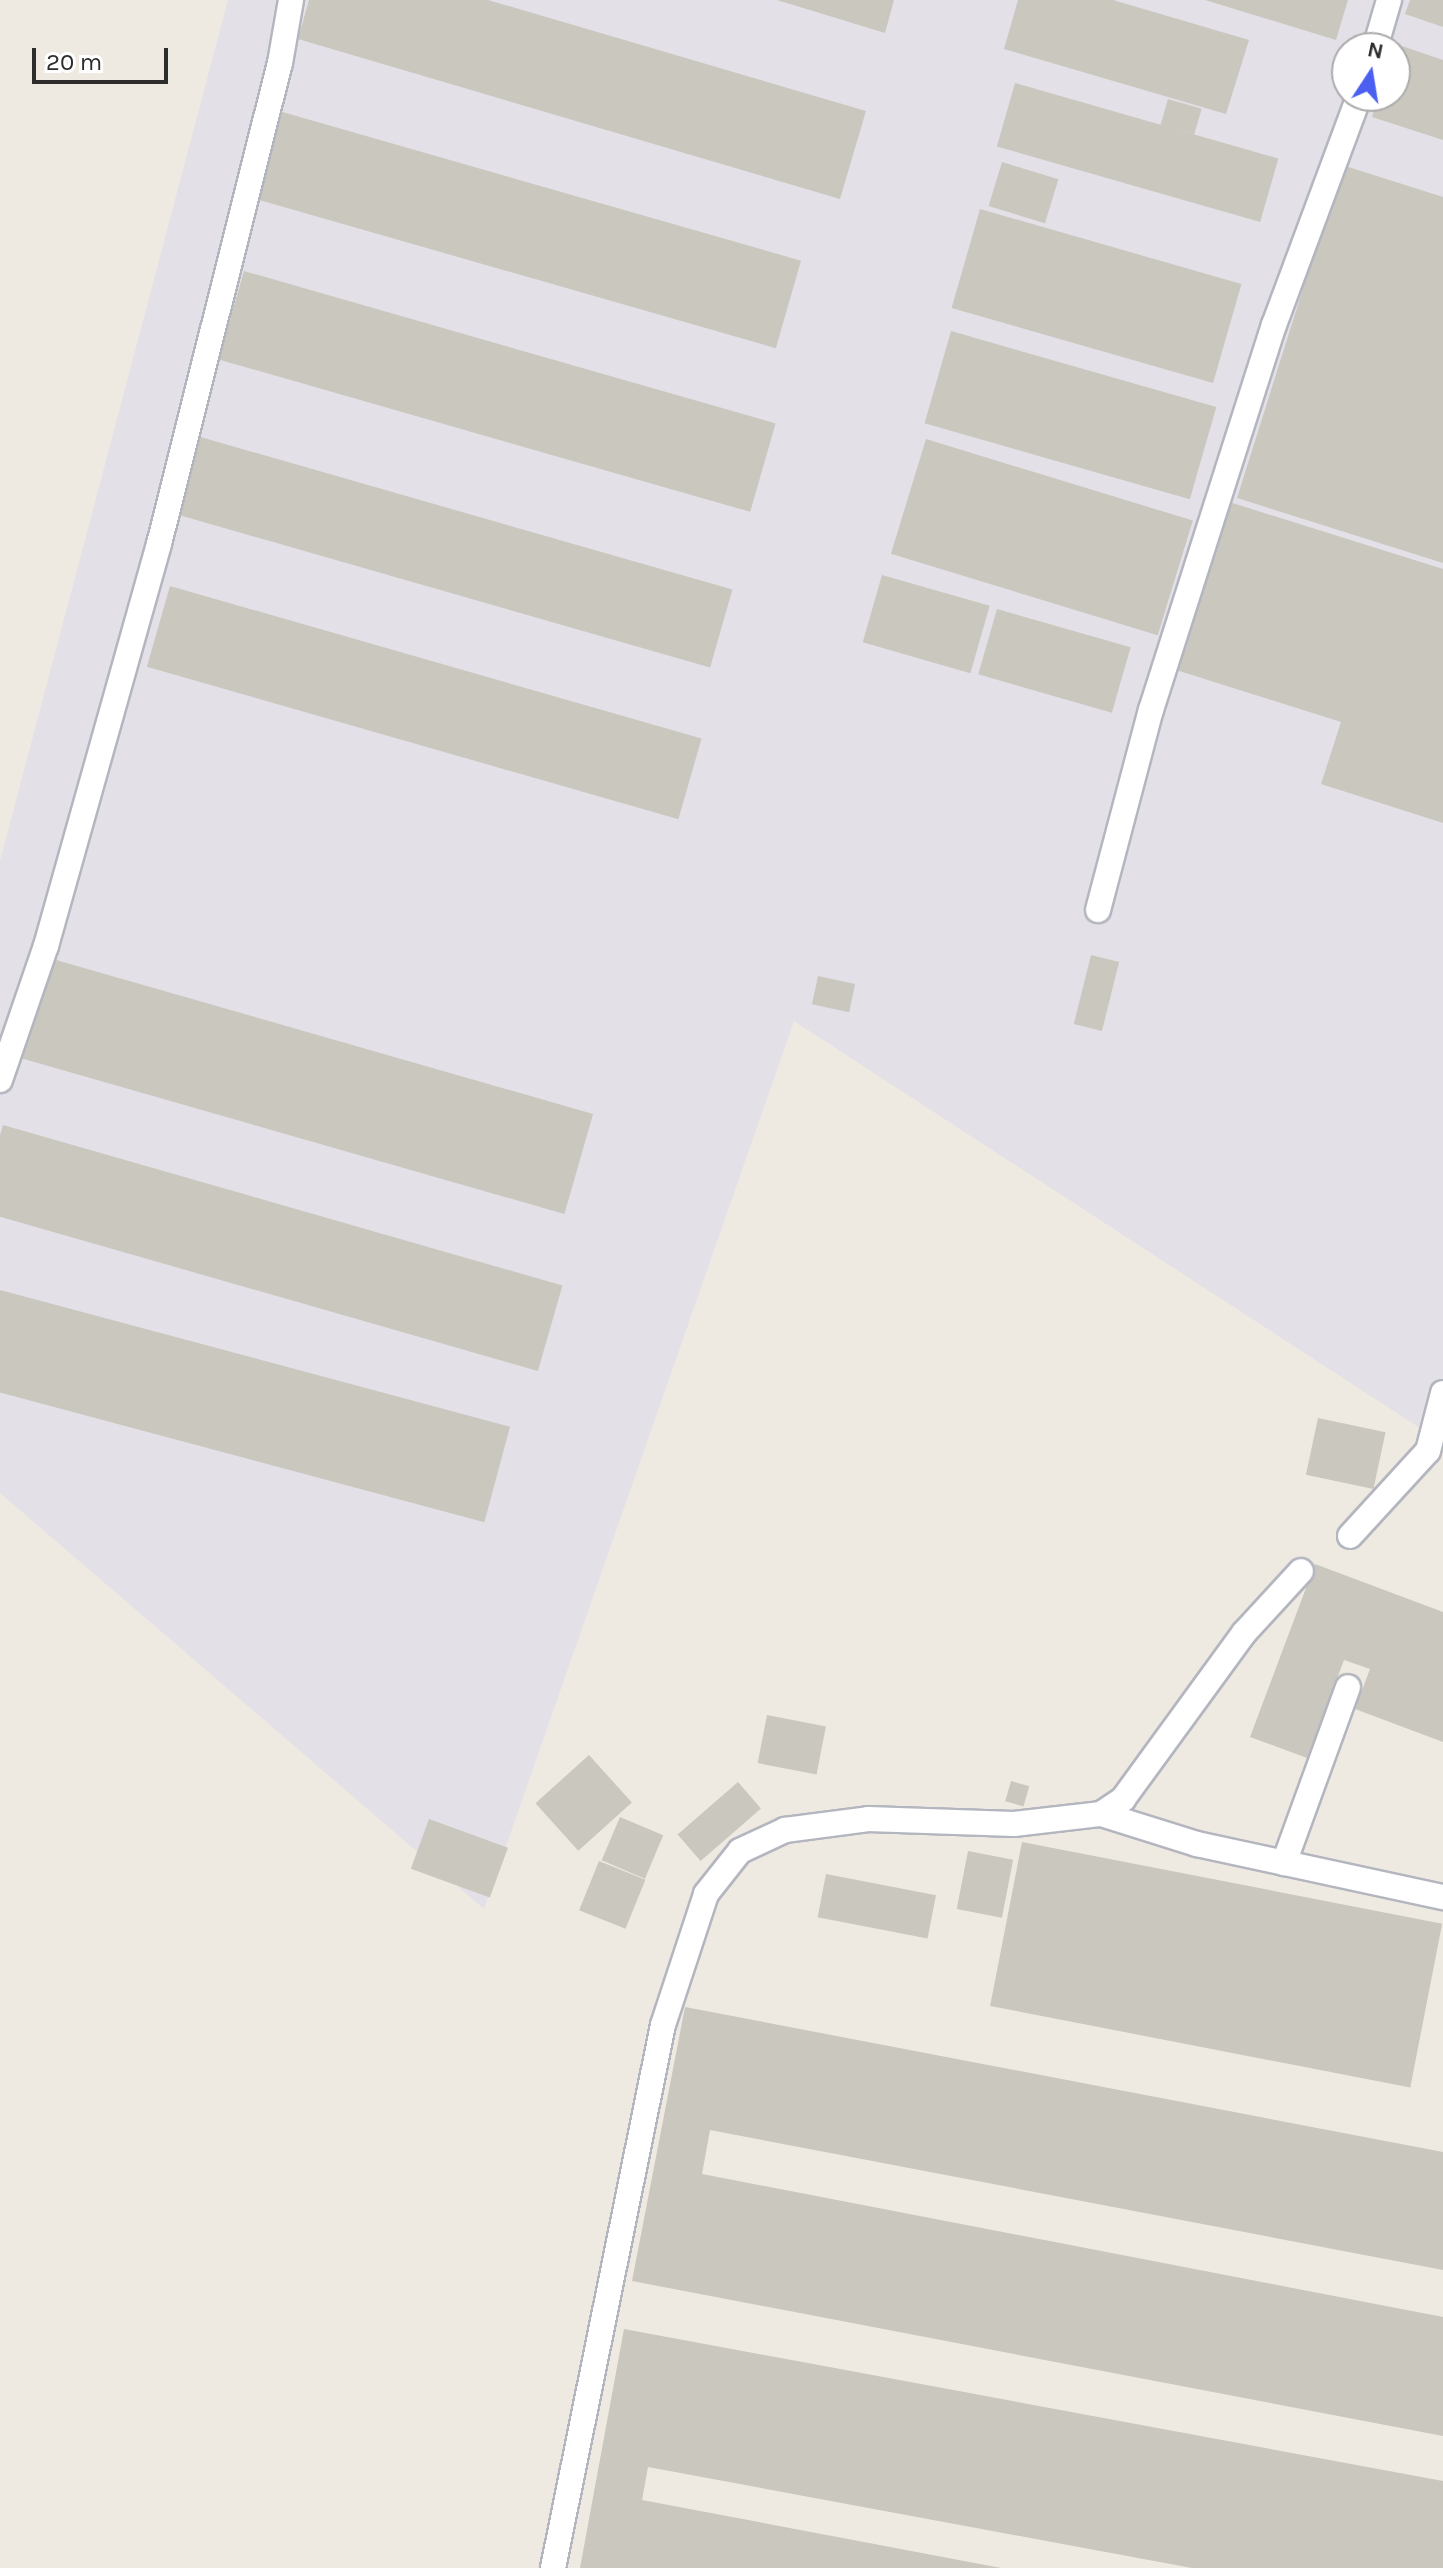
<!DOCTYPE html>
<html>
<head>
<meta charset="utf-8">
<style>
	body { margin:0 }
	#map { position:relative; width:1443px; height:2568px; overflow:hidden; background:#eee9e1; font-family:Karla,sans-serif }
	div>[style] { position:absolute }
	.industrial>* { inset:0; background:#e3e0e7 }
	.building>* { inset:0; background:#cac7bf; transform-origin:0 0 }
	.roads { filter:drop-shadow(2px 0 #b4b6bf) drop-shadow(-2px 0 #b4b6bf) drop-shadow(0 2px #b4b6bf) drop-shadow(0 -2px #b4b6bf) }
	.service>* { height:24px; margin:-12px; padding:0 12px; transform-origin:12px; border-radius:12px; background:#fff }
	span { translate:-50% -50%; white-space:nowrap; text-align:center; line-height:1.15; -webkit-text-stroke:8px #fff; paint-order:stroke }
	.north { position:absolute; left:1331px; top:32px; width:80px; height:80px; box-sizing:border-box; background:#fff; border:2px solid #ababab; border-radius:50%; rotate:12deg; font-size:22px; font-weight:700; line-height:32px; text-align:center; color:#2d2d2d }
	.north::after { content:''; display:block; margin:auto; width:28px; height:36px; background:#4b60f1; clip-path:polygon(50% 0,100% 100%,50% 72%,0 100%) }
	.scale { position:absolute; left:32px; top:48px; width:136px; height:36px; box-sizing:border-box; border:4px solid #2d2d2d; border-top:0; padding-left:10px; font-size:24px; line-height:28px; white-space:nowrap; color:#2d2d2d; -webkit-text-stroke:6px #fff; paint-order:stroke }
</style>
</head>
<body>
<div id="map">
	<div class="industrial">
		<div style="clip-path:polygon(evenodd,228px 0,1443px 0,1443px 1443px,794px 1021px,484px 1909px,0 1493px,0 861px,228px 0,1347px 48px,1395px 48px,1395px 96px,1347px 96px,1347px 48px)"></div>
	</div>
	<div class="building">
		<div style="clip-path:polygon(309px 0,488px 0,866px 111px,840px 199px,298px 39px)"></div>
		<div style="clip-path:polygon(777px 0,894px 0,885px 33px)"></div>
		<div style="clip-path:polygon(1018px 0,1113px 0,1249px 40px,1226px 114px,1004px 49px)"></div>
		<div style="clip-path:polygon(1205px 0,1348px 0,1336px 40px)"></div>
		<div style="clip-path:polygon(1410px 0,1443px 0,1443px 27px,1405px 14px)"></div>
		<div style="clip-path:polygon(1396px 44px,1443px 60px,1443px 140px,1372px 117px,1379px 96px,1395px 96px)"></div>
		<div style="left:1015px;top:83px;width:274px;height:66px;rotate:16deg"></div>
		<div style="left:1168px;top:99px;width:35px;height:27px;rotate:16deg"></div>
		<div style="left:279px;top:111px;width:543px;height:91px;rotate:16deg"></div>
		<div style="left:1002px;top:162px;width:59px;height:46px;rotate:17deg"></div>
		<div style="clip-path:polygon(1342px 165px,1443px 197px,1443px 563px,1237px 498px)"></div>
		<div style="left:980px;top:209px;width:272px;height:103px;rotate:16deg"></div>
		<div style="left:244px;top:271px;width:553px;height:92px;rotate:16deg"></div>
		<div style="left:951px;top:331px;width:276px;height:96px;rotate:16deg"></div>
		<div style="left:197px;top:436px;width:557px;height:81px;rotate:16deg"></div>
		<div style="left:926px;top:439px;width:279px;height:120px;rotate:17deg"></div>
		<div style="clip-path:polygon(1226px 501px,1443px 569px,1443px 823px,1321px 784px,1341px 722px,1173px 669px)"></div>
		<div style="left:882px;top:575px;width:112px;height:70px;rotate:16deg"></div>
		<div style="left:170px;top:586px;width:553px;height:84px;rotate:16deg"></div>
		<div style="left:997px;top:609px;width:139px;height:68px;rotate:16deg"></div>
		<div style="left:1091px;top:955px;width:29px;height:71px;rotate:14deg"></div>
		<div style="left:49px;top:958px;width:566px;height:104px;rotate:16deg"></div>
		<div style="left:818px;top:976px;width:38px;height:29px;rotate:12deg"></div>
		<div style="left:3px;top:1125px;width:582px;height:89px;rotate:16deg"></div>
		<div style="left:0;top:1290px;width:528px;height:99px;rotate:15deg"></div>
		<div style="left:1318px;top:1418px;width:69px;height:58px;rotate:12deg"></div>
		<div style="clip-path:polygon(1315px 1564px,1443px 1612px,1443px 1742px,1355px 1709px,1370px 1669px,1344px 1660px,1307px 1758px,1250px 1737px)"></div>
		<div style="left:767px;top:1715px;width:60px;height:49px;rotate:11deg"></div>
		<div style="left:589px;top:1755px;width:64px;height:72px;rotate:48deg"></div>
		<div style="left:1011px;top:1781px;width:19px;height:21px;rotate:16deg"></div>
		<div style="left:738px;top:1782px;width:35px;height:80px;rotate:49deg"></div>
		<div style="left:620px;top:1817px;width:47px;height:47px;rotate:23deg"></div>
		<div style="left:429px;top:1819px;width:84px;height:53px;rotate:20deg"></div>
		<div style="left:1022px;top:1842px;width:428px;height:167px;rotate:11deg"></div>
		<div style="left:968px;top:1851px;width:46px;height:59px;rotate:11deg"></div>
		<div style="left:599px;top:1861px;width:50px;height:53px;rotate:22deg"></div>
		<div style="left:826px;top:1874px;width:112px;height:44px;rotate:11deg"></div>
		<div style="clip-path:polygon(685px 2007px,1443px 2152px,1443px 2270px,710px 2130px,702px 2174px,1443px 2317px,1443px 2436px,632px 2281px)"></div>
		<div style="clip-path:polygon(624px 2329px,1443px 2481px,1443px 2568px,1192px 2568px,648px 2467px,642px 2500px,1001px 2568px,580px 2568px)"></div>
	</div>
	<div class="roads">
		<div class="service">
			<div style="left:1375px;top:48px;width:50px;rotate:-73.7deg"></div>
			<div style="left:1098px;top:910px;width:207px;rotate:-75.2deg"></div>
			<div style="left:1151px;top:710px;width:404px;rotate:-72.3deg"></div>
			<div style="left:1274px;top:325px;width:244px;rotate:-69.6deg"></div>
			<div style="left:0;top:1080px;width:142px;rotate:-71.1deg"></div>
			<div style="left:46px;top:946px;width:418px;rotate:-74.3deg"></div>
			<div style="left:159px;top:544px;width:496px;rotate:-75.9deg"></div>
			<div style="left:280px;top:63px;width:64px;rotate:-80.1deg"></div>
			<div style="left:1350px;top:1536px;width:115px;rotate:-47.5deg"></div>
			<div style="left:1428px;top:1451px;width:60px;rotate:-75.5deg"></div>
			<div style="left:1101px;top:1814px;width:101px;rotate:17.4deg"></div>
			<div style="left:1197px;top:1844px;width:252px;rotate:12.2deg"></div>
			<div style="left:1284px;top:1863px;width:187px;rotate:-70deg"></div>
			<div style="left:553px;top:2568px;width:554px;rotate:-78.55deg"></div>
			<div style="left:663px;top:2025px;width:138px;rotate:-71.8deg"></div>
			<div style="left:706px;top:1894px;width:55px;rotate:-51.7deg"></div>
			<div style="left:740px;top:1851px;width:50px;rotate:-25deg"></div>
			<div style="left:785px;top:1830px;width:84px;rotate:-7.5deg"></div>
			<div style="left:868px;top:1819px;width:146px;rotate:2deg"></div>
			<div style="left:1014px;top:1824px;width:88px;rotate:-6.6deg"></div>
			<div style="left:1101px;top:1814px;width:27px;rotate:-34deg"></div>
			<div style="left:1123px;top:1799px;width:205px;rotate:-53.9deg"></div>
			<div style="left:1244px;top:1633px;width:84px;rotate:-47.4deg"></div>
		</div>
	</div>
	<div class="north">N</div>
	<div class="scale">20 m</div>
</div>
</body>
</html>
